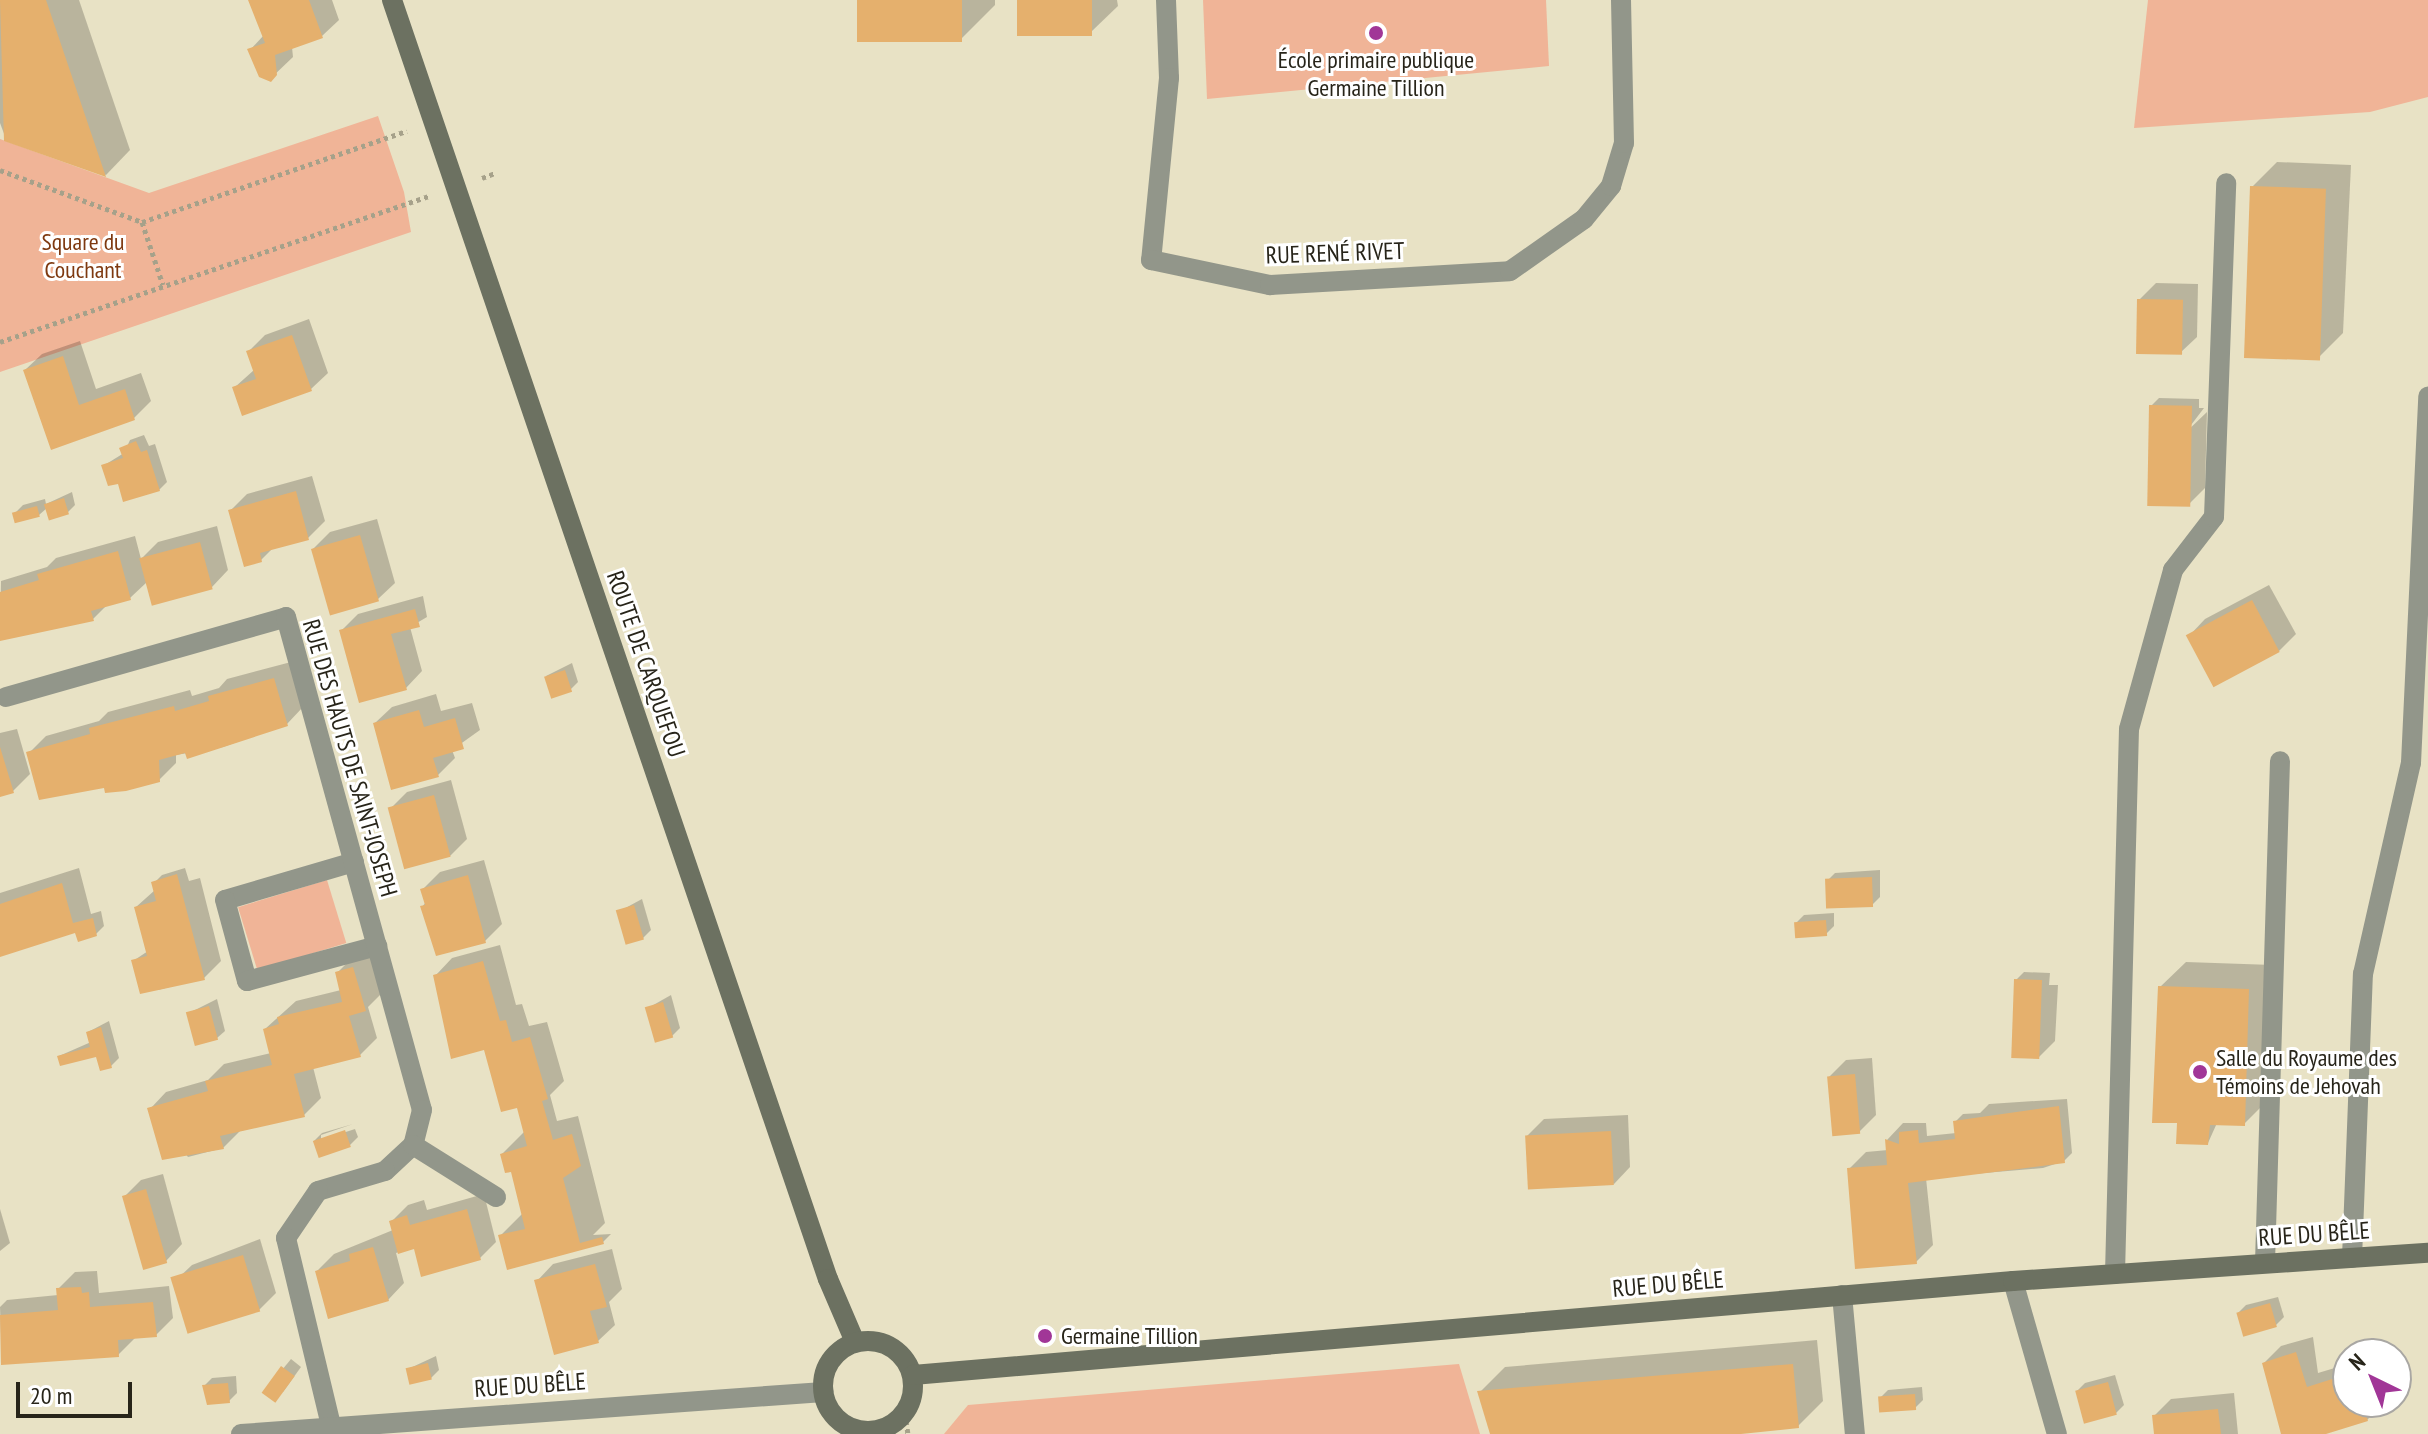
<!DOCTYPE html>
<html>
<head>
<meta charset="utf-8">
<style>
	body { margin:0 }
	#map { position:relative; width:2428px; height:1434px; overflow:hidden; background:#e8e2c5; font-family:"PT Sans Narrow",sans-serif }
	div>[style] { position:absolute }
	.green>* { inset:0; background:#f0b497; transform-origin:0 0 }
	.shadow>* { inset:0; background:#0003 }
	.building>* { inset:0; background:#e5b06d; transform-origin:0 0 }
	.path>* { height:5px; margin-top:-2.5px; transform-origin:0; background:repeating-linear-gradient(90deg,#a6a18a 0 4px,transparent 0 8px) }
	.service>* { height:20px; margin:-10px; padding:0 10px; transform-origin:10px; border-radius:10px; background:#92968a }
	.minor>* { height:20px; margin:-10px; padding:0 10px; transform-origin:10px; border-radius:10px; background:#92968a }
	.secondary>* { height:20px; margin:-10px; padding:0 10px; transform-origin:10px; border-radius:10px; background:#6c7161 }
	.secondary>.ring { margin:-10px; padding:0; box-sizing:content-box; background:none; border:20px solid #6c7161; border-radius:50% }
	.dots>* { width:22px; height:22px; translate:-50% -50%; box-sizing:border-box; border:4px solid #fff; border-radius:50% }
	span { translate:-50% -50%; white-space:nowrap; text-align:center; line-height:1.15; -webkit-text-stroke:6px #fff; paint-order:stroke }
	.poi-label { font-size:24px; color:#272419 }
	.left { translate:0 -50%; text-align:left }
	.park-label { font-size:24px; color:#7e3910 }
	.street-label { font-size:24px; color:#272419 }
	.north { position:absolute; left:2332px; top:1338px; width:80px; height:80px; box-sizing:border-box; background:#fff; border:2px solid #a9a7a3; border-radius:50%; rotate:317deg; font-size:22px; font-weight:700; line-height:32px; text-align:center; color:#272419 }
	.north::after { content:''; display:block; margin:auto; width:28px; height:36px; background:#a13697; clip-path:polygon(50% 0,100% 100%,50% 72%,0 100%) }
	.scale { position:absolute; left:16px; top:1382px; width:116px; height:36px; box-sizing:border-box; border:4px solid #272419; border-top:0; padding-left:10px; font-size:24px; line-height:28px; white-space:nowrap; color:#272419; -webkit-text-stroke:6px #fff; paint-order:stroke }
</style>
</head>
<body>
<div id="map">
	<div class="green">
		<div style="clip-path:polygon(1203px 0,1546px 0,1549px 66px,1207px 99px)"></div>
		<div style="clip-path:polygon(2148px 0,2428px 0,2428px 97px,2370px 112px,2134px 128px)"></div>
		<div style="clip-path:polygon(378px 116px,404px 192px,411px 232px,0 372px,0 139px,149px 193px)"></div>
		<div style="left:327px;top:880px;width:66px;height:93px;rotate:73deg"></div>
		<div style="clip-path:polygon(1459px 1364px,1480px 1434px,944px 1434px,968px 1405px)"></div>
	</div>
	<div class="shadow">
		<div style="clip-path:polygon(0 0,79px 0,130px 150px,106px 175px,6px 139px,0 123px)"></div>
		<div style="clip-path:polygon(250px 0,332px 0,339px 20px,322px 36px,292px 47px,293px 57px,270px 79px,250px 50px,264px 35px)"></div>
		<div style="clip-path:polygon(859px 0,995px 0,995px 5px,962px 38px)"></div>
		<div style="clip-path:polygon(1019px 0,1117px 0,1118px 6px,1092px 31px)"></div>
		<div style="clip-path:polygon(2277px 162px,2351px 165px,2343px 333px,2318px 358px,2252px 187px)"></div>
		<div style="clip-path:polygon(2156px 283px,2198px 284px,2197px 337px,2180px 353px,2139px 300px)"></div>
		<div style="clip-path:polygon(309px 319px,328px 373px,311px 389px,235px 387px,254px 370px,248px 352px,265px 335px)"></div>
		<div style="clip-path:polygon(80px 341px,96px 389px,141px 373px,151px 401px,134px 418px,52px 448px,25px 370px,42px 354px)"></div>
		<div style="clip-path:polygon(2159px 398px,2199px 399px,2199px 408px,2204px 408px,2185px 433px,2207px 412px,2205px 488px,2188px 505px,2151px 406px)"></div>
		<div style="clip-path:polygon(144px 435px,149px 446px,155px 444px,167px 482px,159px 490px,103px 466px,124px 453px,130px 440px)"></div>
		<div style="clip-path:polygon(312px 476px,325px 521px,308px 538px,274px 547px,261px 560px,230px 511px,247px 494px)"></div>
		<div style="clip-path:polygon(72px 492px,75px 505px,67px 513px,47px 508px,39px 515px,15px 513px,23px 505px,45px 499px,46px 504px)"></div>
		<div style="clip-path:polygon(377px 519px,395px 583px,378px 599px,313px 549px,330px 532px)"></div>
		<div style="clip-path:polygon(217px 526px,228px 570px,212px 587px,147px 582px,130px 598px,107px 605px,93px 619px,0 639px,1px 581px,47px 567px,56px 558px,135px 536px,141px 559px,158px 542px)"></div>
		<div style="clip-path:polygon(2269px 585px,2296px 634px,2279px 651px,2189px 636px,2205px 619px)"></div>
		<div style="clip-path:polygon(423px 596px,427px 617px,410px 627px,422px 671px,406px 688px,341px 631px,358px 614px)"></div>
		<div style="clip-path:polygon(291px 662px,303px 707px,287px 724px,223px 747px,176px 755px,176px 763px,159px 780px,105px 786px,29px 753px,46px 736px,99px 721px,108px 712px,190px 690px,192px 696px,219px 688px,227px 679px)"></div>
		<div style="clip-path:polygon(572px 663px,578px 682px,570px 690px,546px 676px)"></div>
		<div style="clip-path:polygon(436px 694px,441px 711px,472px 703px,480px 730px,452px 750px,455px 758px,438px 775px,375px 723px,392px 707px)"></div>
		<div style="clip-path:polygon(17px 729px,30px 774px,13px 791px,0 795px,0 733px)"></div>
		<div style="clip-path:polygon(451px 780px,467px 839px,450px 856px,390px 809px,407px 792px)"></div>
		<div style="clip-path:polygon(484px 860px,502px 924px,485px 941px,422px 907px,426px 902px,423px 889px,440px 872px)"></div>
		<div style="clip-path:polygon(79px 868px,91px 914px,101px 911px,104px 926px,96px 934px,76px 929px,0 955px,0 893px)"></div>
		<div style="clip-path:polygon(185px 868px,189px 881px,200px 878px,221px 961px,204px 978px,158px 990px,133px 961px,148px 951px,136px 907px,155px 890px,154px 883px,162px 875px)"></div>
		<div style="clip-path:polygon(1880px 870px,1880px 897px,1872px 905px,1827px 881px,1835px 873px)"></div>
		<div style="clip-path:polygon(642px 899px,651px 930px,643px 938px,618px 912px)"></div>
		<div style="clip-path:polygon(1834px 913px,1834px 926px,1826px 934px,1796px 923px,1804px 915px)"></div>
		<div style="clip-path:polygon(500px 945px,516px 1005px,522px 1004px,529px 1026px,547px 1022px,564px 1081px,550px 1095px,557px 1121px,578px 1116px,605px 1223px,593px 1235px,611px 1234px,603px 1242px,580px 1248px,500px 1236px,523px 1213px,512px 1170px,502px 1154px,525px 1131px,520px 1109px,485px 1047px,436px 975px,452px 958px)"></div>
		<div style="clip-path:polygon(370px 951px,382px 993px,368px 1007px,377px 1038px,360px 1055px,313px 1067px,321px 1098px,304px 1115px,240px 1131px,223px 1148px,188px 1157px,150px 1109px,166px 1092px,208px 1080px,224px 1064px,271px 1053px,265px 1029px,296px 1001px,341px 990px,337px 973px,354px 956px)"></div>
		<div style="clip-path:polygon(2186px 962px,2273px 965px,2269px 1099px,2244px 1124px,2217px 1123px,2208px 1143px,2179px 1122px,2160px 987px)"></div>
		<div style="clip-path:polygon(2024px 972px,2050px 973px,2049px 985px,2058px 985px,2055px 1041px,2039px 1057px,2016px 980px)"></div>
		<div style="clip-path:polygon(671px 995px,680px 1028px,672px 1036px,648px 1008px)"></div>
		<div style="clip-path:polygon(217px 999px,225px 1031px,217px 1038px,189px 1013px)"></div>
		<div style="clip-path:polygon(109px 1021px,119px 1058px,111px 1066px,97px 1054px,59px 1056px,91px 1042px,88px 1032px)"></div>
		<div style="clip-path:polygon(1872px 1058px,1876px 1115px,1859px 1132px,1829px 1077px,1846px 1060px)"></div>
		<div style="clip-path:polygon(2067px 1099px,2072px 1153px,2064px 1161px,2043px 1168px,1926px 1178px,1933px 1245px,1916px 1262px,1849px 1169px,1866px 1152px,1888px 1150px,1887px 1140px,1903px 1123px,1926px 1123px,1927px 1136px,1956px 1133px,1955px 1122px,1963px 1114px,1980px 1113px,1989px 1104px)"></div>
		<div style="clip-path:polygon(1628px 1115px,1630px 1167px,1614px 1184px,1527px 1136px,1544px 1119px)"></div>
		<div style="clip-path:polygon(353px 1124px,321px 1135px,321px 1140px,355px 1129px,358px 1137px,350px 1145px,314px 1141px,322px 1133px)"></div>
		<div style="clip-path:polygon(163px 1174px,182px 1244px,166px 1261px,124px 1197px,141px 1180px)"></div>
		<div style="clip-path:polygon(484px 1194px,496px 1242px,480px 1258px,415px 1247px,396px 1253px,404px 1283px,388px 1300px,317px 1271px,334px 1254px,393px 1230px,391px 1222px,408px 1205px,424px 1200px,427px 1210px)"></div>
		<div style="clip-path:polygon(0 1209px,10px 1243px,0 1251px)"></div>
		<div style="clip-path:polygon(260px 1239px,276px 1293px,259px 1310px,175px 1281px,192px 1265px)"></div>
		<div style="clip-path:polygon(612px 1249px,622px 1289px,609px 1302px,615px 1325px,598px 1341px,537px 1281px,553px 1264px)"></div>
		<div style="clip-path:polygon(97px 1271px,99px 1293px,169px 1286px,173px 1318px,156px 1335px,135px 1338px,118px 1355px,2px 1363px,0 1307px,7px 1300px,58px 1295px,58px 1289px,75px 1272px)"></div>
		<div style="clip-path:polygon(2278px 1297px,2284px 1317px,2276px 1325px,2238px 1313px,2246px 1305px)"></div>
		<div style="clip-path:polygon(2313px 1337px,2318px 1373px,2348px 1364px,2348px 1402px,2384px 1403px,2367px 1420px,2319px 1434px,2284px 1434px,2264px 1363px,2281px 1346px)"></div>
		<div style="clip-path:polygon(1817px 1340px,1823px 1401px,1798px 1426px,1723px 1434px,1492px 1434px,1480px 1392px,1505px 1367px)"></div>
		<div style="clip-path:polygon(436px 1356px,439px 1370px,431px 1378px,408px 1369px)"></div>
		<div style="clip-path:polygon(291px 1359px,301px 1367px,283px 1392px,264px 1392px)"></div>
		<div style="clip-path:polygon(2115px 1375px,2124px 1405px,2116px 1413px,2077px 1391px,2085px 1383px)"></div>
		<div style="clip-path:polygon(236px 1376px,237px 1393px,229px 1401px,204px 1386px,212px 1378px)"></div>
		<div style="clip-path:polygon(1922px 1387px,1923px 1400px,1915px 1408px,1880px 1398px,1888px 1390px)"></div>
		<div style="clip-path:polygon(2234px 1393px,2238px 1434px,2156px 1434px,2154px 1416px,2171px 1399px)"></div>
	</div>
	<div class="building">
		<div style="clip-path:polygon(0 0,46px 0,106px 177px,4px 141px)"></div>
		<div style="clip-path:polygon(248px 0,309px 0,323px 38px,275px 55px,277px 75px,271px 82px,259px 77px,247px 49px,265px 43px)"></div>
		<div style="left:857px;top:0;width:105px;height:42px"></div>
		<div style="left:1017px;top:0;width:75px;height:36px"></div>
		<div style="left:2250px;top:186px;width:76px;height:172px;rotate:2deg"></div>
		<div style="left:2137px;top:299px;width:46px;height:55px;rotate:1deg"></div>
		<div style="clip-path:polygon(292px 335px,312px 391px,242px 416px,232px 387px,256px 379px,246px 351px)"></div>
		<div style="clip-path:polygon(63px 356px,79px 405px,125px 389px,135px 420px,51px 450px,23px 370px)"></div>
		<div style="left:2149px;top:405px;width:43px;height:101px;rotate:1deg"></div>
		<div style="clip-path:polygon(136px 441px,141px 452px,147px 450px,160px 491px,123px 502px,118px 484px,108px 486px,101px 465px,123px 458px,119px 448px)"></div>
		<div style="clip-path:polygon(296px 491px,309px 540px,260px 553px,262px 562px,244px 567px,228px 510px)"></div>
		<div style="left:64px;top:498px;width:17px;height:21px;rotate:73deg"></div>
		<div style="left:37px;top:506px;width:11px;height:26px;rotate:75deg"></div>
		<div style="left:360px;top:535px;width:69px;height:51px;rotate:74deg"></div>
		<div style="left:200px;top:542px;width:49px;height:63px;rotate:75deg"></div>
		<div style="clip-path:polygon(118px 551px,131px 600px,91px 611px,94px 621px,0 641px,0 592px,39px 580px,37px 574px)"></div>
		<div style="left:2252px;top:600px;width:59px;height:75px;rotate:62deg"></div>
		<div style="clip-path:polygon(415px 609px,420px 627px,391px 634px,407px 690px,359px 703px,339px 630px)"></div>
		<div style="left:565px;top:670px;width:23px;height:22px;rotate:72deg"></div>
		<div style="clip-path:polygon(274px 678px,288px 726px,187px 759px,185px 753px,159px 760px,160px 782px,126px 791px,105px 793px,104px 788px,39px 800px,26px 752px,90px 734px,89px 728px,174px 706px,175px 711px,209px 701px,208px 696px)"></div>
		<div style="clip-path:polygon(419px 710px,424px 727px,455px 718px,464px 749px,433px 758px,439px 777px,391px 790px,373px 723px)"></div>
		<div style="clip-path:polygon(0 747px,14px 793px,0 797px)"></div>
		<div style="left:434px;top:795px;width:64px;height:48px;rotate:75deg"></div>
		<div style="clip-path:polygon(177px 874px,205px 980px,140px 994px,131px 960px,147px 956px,134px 907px,156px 901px,151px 882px)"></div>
		<div style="clip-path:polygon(468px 875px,486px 943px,436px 956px,420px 906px,425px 905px,420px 889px)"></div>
		<div style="left:1872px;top:877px;width:30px;height:47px;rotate:88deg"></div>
		<div style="clip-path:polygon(62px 883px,73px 923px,93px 918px,97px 936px,78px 942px,75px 933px,0 957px,0 904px)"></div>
		<div style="left:634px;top:905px;width:36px;height:19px;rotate:74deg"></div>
		<div style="left:1826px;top:920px;width:16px;height:32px;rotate:86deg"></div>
		<div style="clip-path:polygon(483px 961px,500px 1021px,506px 1020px,512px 1042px,530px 1037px,548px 1099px,542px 1101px,553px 1140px,572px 1134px,581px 1166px,563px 1178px,580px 1243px,602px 1237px,604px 1244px,507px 1270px,498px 1235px,525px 1229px,511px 1172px,505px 1173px,500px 1154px,527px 1146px,517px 1108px,501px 1112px,484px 1050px,451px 1059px,433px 975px)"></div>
		<div style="clip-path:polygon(353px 967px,366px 1011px,349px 1016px,361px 1057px,294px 1074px,305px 1117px,220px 1136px,224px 1149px,162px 1160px,147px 1108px,208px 1091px,205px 1081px,272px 1065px,263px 1029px,279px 1024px,277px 1017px,342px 1002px,335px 972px)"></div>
		<div style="left:2014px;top:979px;width:28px;height:79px;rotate:2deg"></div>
		<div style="clip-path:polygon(2158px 986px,2249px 989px,2245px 1126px,2210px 1125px,2208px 1145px,2176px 1144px,2177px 1123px,2152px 1123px)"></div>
		<div style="left:663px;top:1002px;width:37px;height:19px;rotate:74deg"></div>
		<div style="left:209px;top:1006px;width:35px;height:24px;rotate:75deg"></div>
		<div style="clip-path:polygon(101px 1027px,112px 1068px,100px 1071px,96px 1057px,60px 1066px,57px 1056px,90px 1047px,86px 1032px)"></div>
		<div style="left:1855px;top:1074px;width:60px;height:28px;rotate:85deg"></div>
		<div style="clip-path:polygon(2059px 1106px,2065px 1163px,1908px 1183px,1917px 1264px,1855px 1269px,1847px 1168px,1887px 1165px,1885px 1139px,1899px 1144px,1899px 1132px,1918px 1130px,1919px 1143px,1955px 1139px,1953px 1121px)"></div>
		<div style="left:345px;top:1130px;width:18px;height:34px;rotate:71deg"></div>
		<div style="left:1611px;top:1131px;width:54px;height:86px;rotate:87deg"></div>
		<div style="left:146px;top:1189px;width:77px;height:25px;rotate:74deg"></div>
		<div style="clip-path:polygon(467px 1209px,481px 1260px,421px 1277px,414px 1249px,398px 1254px,389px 1221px,407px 1215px,410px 1225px)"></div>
		<div style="clip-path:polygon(373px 1247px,389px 1301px,328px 1319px,315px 1271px,350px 1261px,349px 1254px)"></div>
		<div style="left:243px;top:1255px;width:59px;height:76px;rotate:73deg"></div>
		<div style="clip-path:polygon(595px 1264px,607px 1307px,590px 1311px,599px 1343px,554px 1355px,534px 1280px)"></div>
		<div style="clip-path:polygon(81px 1287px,82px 1293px,89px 1292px,90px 1307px,153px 1302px,157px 1337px,118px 1340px,119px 1357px,1px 1365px,0 1315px,58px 1310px,56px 1288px)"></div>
		<div style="left:2270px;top:1303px;width:25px;height:35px;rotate:74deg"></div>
		<div style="clip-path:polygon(2296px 1352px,2307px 1387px,2348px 1374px,2348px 1402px,2362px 1402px,2368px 1421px,2326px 1434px,2281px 1434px,2262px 1363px)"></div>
		<div style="left:428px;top:1363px;width:17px;height:23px;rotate:77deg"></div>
		<div style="clip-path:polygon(1793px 1364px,1799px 1428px,1741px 1434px,1490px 1434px,1477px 1391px)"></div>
		<div style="left:281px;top:1366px;width:17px;height:33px;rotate:36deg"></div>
		<div style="left:2108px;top:1382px;width:34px;height:34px;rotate:75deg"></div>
		<div style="clip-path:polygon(228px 1383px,230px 1403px,207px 1405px,202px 1385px)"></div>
		<div style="left:1915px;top:1394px;width:16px;height:37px;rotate:86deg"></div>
		<div style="clip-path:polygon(2218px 1409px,2221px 1434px,2154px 1434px,2152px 1415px)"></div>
	</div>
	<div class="path">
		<div style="left:0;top:170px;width:151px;rotate:20.1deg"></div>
		<div style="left:142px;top:222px;width:280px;rotate:-19deg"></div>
		<div style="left:482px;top:178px;width:14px;rotate:-21deg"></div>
		<div style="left:142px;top:222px;width:66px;rotate:71.6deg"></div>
		<div style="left:0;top:342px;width:455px;rotate:-18.8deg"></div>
		<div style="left:905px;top:1413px;width:21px;rotate:82deg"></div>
		<div style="left:850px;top:1428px;width:6px;rotate:90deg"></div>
	</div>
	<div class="service">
		<div style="left:354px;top:862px;width:134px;rotate:163.6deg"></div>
		<div style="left:225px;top:900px;width:84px;rotate:74.8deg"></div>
		<div style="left:247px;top:981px;width:135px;rotate:-15.1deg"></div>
		<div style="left:2352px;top:1258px;width:284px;rotate:-87.8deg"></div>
		<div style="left:2363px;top:974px;width:216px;rotate:-77.2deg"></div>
		<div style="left:2411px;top:763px;width:367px;rotate:-87.3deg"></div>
		<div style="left:2265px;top:1263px;width:502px;rotate:-88.29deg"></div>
		<div style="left:2115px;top:1274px;width:545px;rotate:-88.53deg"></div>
		<div style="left:2129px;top:729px;width:165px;rotate:-74.5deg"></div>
		<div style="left:2173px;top:570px;width:67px;rotate:-52.3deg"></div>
		<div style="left:2214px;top:517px;width:334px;rotate:-87.9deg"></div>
		<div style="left:2013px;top:1281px;width:159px;rotate:74deg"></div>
		<div style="left:1842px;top:1295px;width:140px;rotate:84.7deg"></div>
	</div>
	<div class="minor">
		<div style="left:1166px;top:0;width:78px;rotate:87.8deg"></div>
		<div style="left:1169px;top:78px;width:183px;rotate:95.6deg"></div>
		<div style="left:1151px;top:260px;width:122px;rotate:11.9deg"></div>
		<div style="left:1270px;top:285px;width:240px;rotate:-3.3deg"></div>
		<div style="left:1510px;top:271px;width:90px;rotate:-35.1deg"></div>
		<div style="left:1584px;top:219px;width:43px;rotate:-50.7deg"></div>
		<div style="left:1611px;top:186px;width:45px;rotate:-73.2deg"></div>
		<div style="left:1624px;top:143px;width:143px;rotate:-91.2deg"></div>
		<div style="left:6px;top:697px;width:291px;rotate:-15.9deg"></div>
		<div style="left:286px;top:617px;width:511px;rotate:74.58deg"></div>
		<div style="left:422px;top:1110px;width:36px;rotate:104deg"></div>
		<div style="left:413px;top:1145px;width:38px;rotate:137deg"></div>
		<div style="left:385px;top:1171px;width:70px;rotate:163.4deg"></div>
		<div style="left:318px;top:1191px;width:57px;rotate:124.2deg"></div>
		<div style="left:286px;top:1238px;width:193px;rotate:76.5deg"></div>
		<div style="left:413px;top:1145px;width:98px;rotate:32.1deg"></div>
		<div style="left:241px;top:1434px;width:584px;rotate:-4.13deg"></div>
	</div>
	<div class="secondary">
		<div style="left:392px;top:0;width:1351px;rotate:71.18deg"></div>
		<div style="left:828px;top:1279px;width:69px;rotate:66.8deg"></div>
		<div class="ring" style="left:823px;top:1341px;width:70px;height:70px"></div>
		<div style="left:913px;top:1375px;width:1104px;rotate:-4.88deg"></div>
		<div style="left:2013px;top:1281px;width:416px;rotate:-3.9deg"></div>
	</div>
	<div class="dots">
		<div style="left:1376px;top:33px;background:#a13697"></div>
		<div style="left:2200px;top:1072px;background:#a13697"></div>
		<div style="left:1045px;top:1336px;background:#a13697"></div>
	</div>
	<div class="poi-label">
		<span style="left:1376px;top:74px">École primaire publique<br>Germaine Tillion</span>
		<span class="left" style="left:2216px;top:1072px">Salle du Royaume des<br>Témoins de Jehovah</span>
		<span class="left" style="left:1061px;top:1336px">Germaine Tillion</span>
	</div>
	<div class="park-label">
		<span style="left:83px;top:256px">Square du<br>Couchant</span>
	</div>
	<div class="street-label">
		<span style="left:1335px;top:253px;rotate:-2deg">RUE RENÉ RIVET</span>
		<span style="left:646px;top:664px;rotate:71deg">ROUTE DE CARQUEFOU</span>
		<span style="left:350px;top:758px;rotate:74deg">RUE DES HAUTS DE SAINT-JOSEPH</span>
		<span style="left:2314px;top:1234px;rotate:-4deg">RUE DU BÊLE</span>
		<span style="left:1668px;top:1284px;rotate:-5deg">RUE DU BÊLE</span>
		<span style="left:530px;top:1385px;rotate:-4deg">RUE DU BÊLE</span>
	</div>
	<div class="north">N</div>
	<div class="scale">20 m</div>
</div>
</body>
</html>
